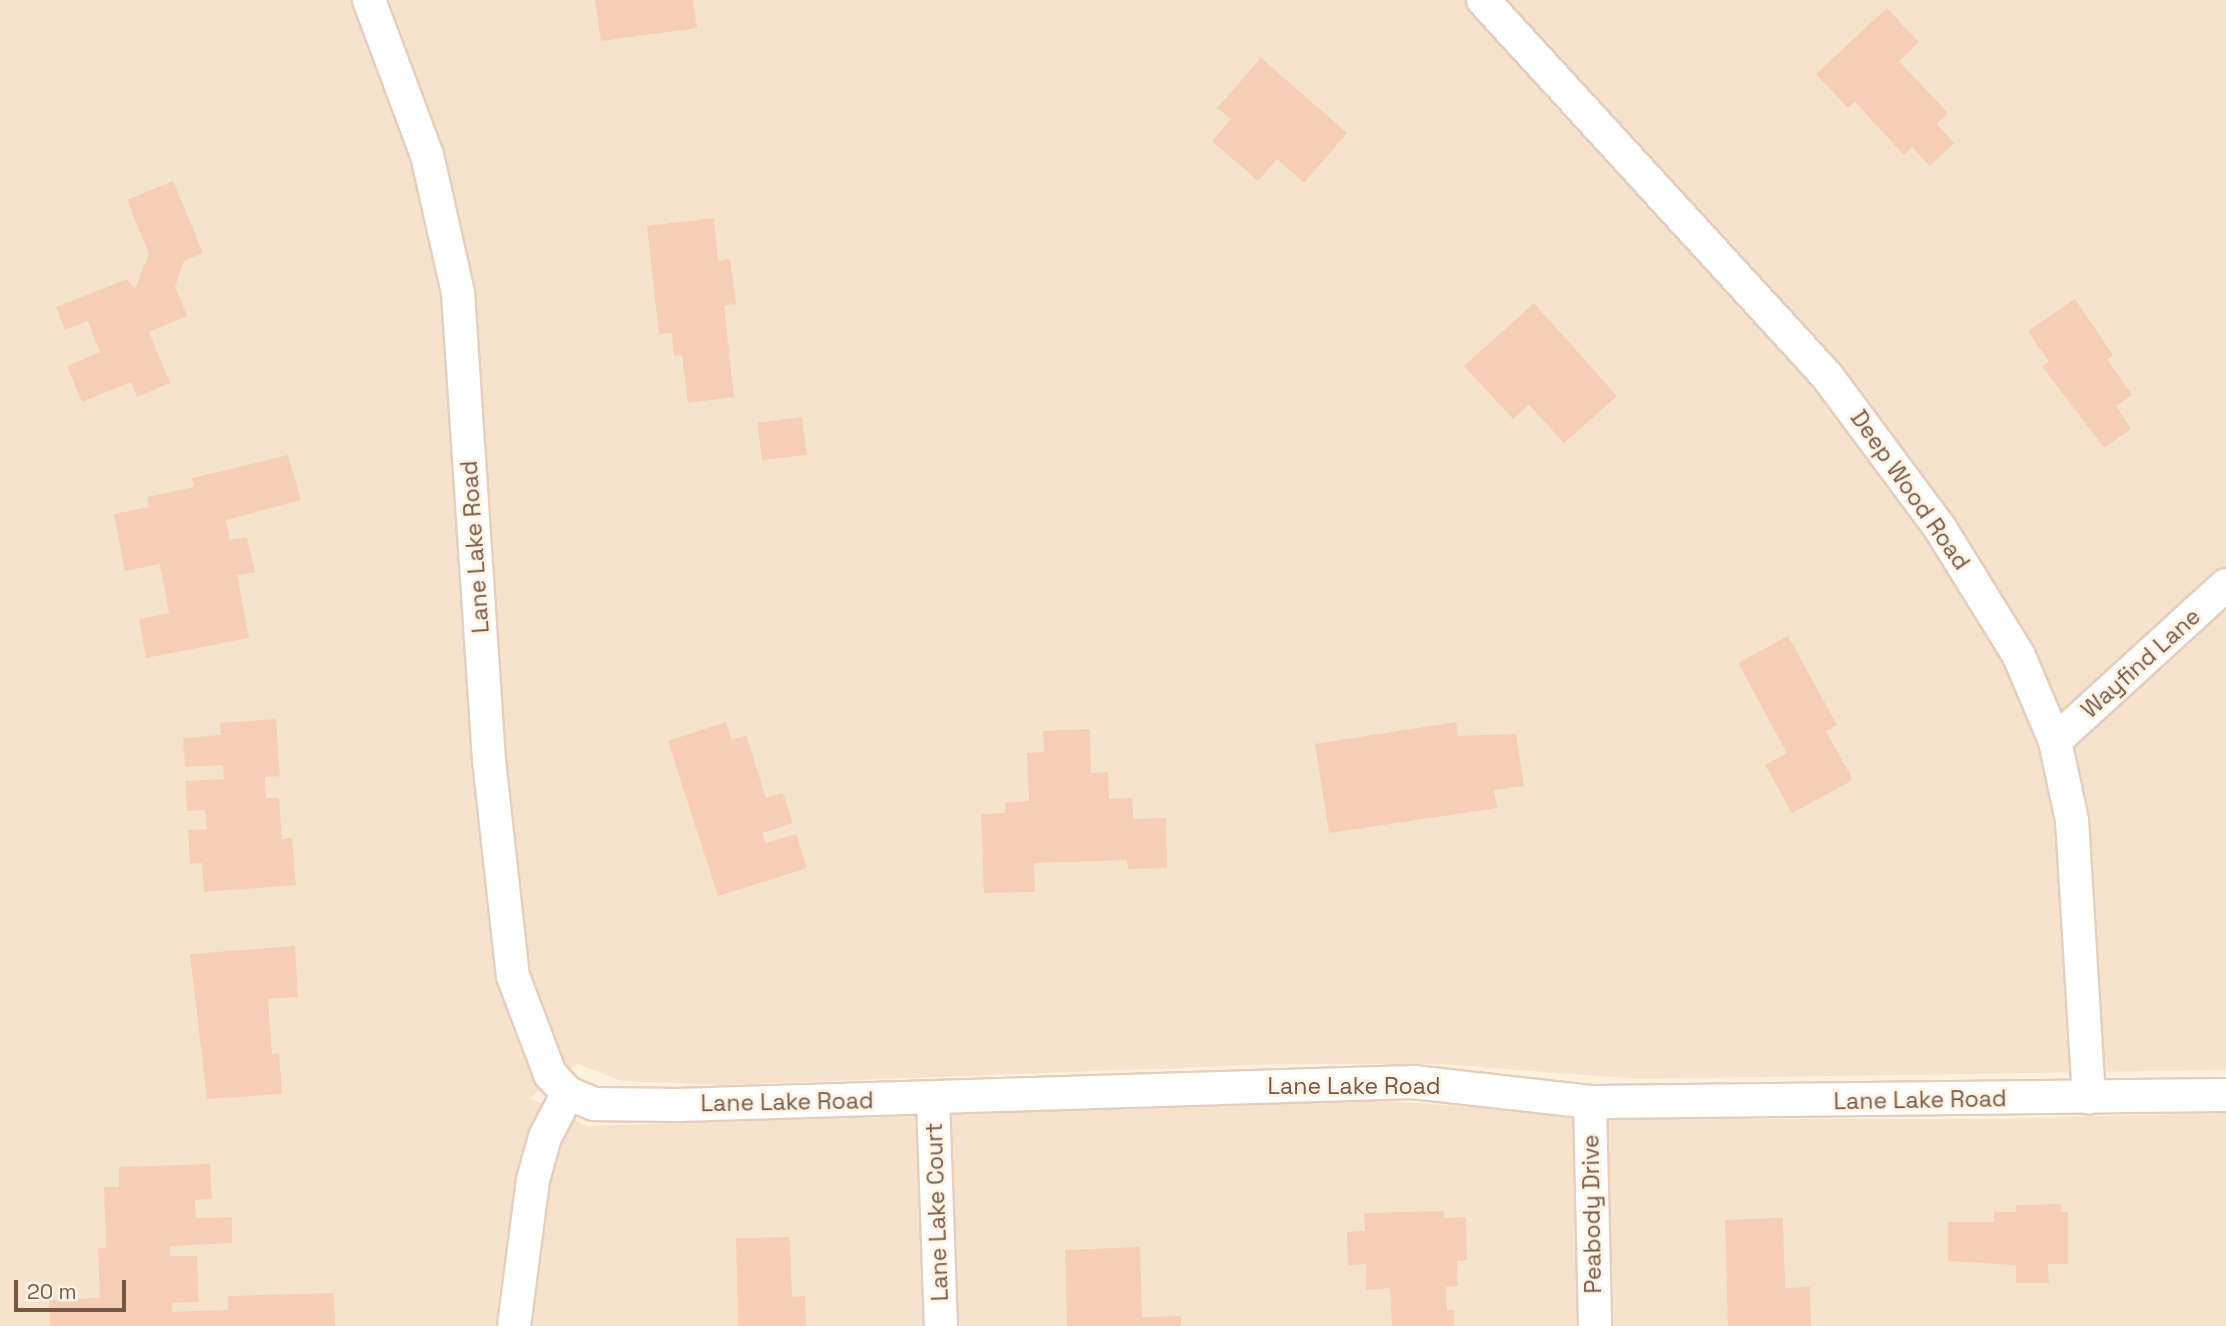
<!DOCTYPE html>
<html>
<head>
<meta charset="utf-8">
<style>
	body { margin:0 }
	#map { position:relative; width:2226px; height:1326px; overflow:hidden; background:#fef2df; font-family:"Space Grotesk",sans-serif }
	div>[style] { position:absolute }
	.residential>* { inset:0; background:#f6e3cd }
	.building>* { inset:0; background:#f5ceb5; transform-origin:0 0 }
	.roads { filter:drop-shadow(2px 0 #e4cfbe) drop-shadow(-2px 0 #e4cfbe) drop-shadow(0 2px #e4cfbe) drop-shadow(0 -2px #e4cfbe) }
	.minor>* { height:32px; margin:-16px; padding:0 16px; transform-origin:16px; border-radius:16px; background:#fff }
	span { translate:-50% -50%; white-space:nowrap; text-align:center; line-height:1.15; -webkit-text-stroke:6px #fff5e7; paint-order:stroke }
	.street-label { font-size:23px; color:#765645 }
	.scale { position:absolute; left:14px; top:1280px; width:112px; height:32px; box-sizing:border-box; border:4px solid #765645; border-top:0; padding-left:9px; font-size:21px; line-height:24px; white-space:nowrap; color:#765645; -webkit-text-stroke:5px #fff5e7; paint-order:stroke }
</style>
</head>
<body>
<div id="map">
	<div class="residential">
		<div style="clip-path:polygon(0 0,2226px 0,2226px 1070px,1639px 1079px,1439px 1064px,1283px 1064px,722px 1085px,621px 1081px,578px 1064px,530px 1098px,587px 1126px,1373px 1100px,1642px 1119px,1982px 1119px,2226px 1113px,2226px 1326px,0 1326px)"></div>
	</div>
	<div class="building">
		<div style="clip-path:polygon(595px 0,693px 0,697px 28px,601px 41px)"></div>
		<div style="clip-path:polygon(1887px 8px,1919px 42px,1899px 61px,1948px 113px,1937px 124px,1954px 143px,1930px 166px,1912px 147px,1904px 155px,1855px 102px,1848px 108px,1816px 74px)"></div>
		<div style="clip-path:polygon(1261px 58px,1347px 133px,1304px 183px,1277px 159px,1258px 181px,1212px 141px,1231px 119px,1217px 108px)"></div>
		<div style="clip-path:polygon(173px 181px,203px 253px,184px 261px,175px 286px,187px 316px,149px 332px,170px 383px,137px 397px,131px 382px,82px 402px,67px 366px,100px 352px,88px 321px,65px 330px,56px 307px,127px 279px,135px 289px,149px 254px,127px 200px)"></div>
		<div style="clip-path:polygon(714px 218px,718px 261px,730px 259px,736px 304px,724px 305px,734px 397px,688px 403px,682px 355px,674px 356px,672px 333px,659px 334px,647px 226px)"></div>
		<div style="clip-path:polygon(2075px 299px,2113px 355px,2107px 359px,2132px 395px,2116px 406px,2131px 429px,2104px 448px,2042px 366px,2049px 362px,2028px 331px)"></div>
		<div style="clip-path:polygon(1534px 303px,1617px 396px,1564px 443px,1529px 405px,1513px 419px,1464px 366px)"></div>
		<div style="left:802px;top:417px;width:38px;height:45px;rotate:83deg"></div>
		<div style="clip-path:polygon(288px 455px,301px 500px,226px 520px,230px 540px,247px 537px,255px 572px,237px 575px,249px 638px,146px 658px,139px 619px,169px 613px,160px 564px,125px 571px,114px 514px,149px 507px,147px 497px,194px 487px,192px 478px)"></div>
		<div style="clip-path:polygon(1788px 636px,1837px 725px,1826px 731px,1853px 780px,1792px 813px,1765px 765px,1787px 753px,1738px 663px)"></div>
		<div style="clip-path:polygon(276px 719px,280px 776px,265px 777px,266px 798px,279px 798px,282px 839px,292px 838px,296px 885px,204px 892px,202px 863px,190px 864px,188px 830px,207px 829px,205px 810px,187px 811px,185px 781px,224px 779px,223px 765px,185px 767px,183px 738px,221px 735px,220px 723px)"></div>
		<div style="clip-path:polygon(726px 722px,732px 740px,746px 735px,766px 798px,783px 793px,793px 823px,762px 833px,766px 843px,796px 834px,807px 868px,718px 896px,668px 741px)"></div>
		<div style="clip-path:polygon(1456px 722px,1458px 736px,1516px 734px,1524px 786px,1494px 790px,1497px 808px,1329px 833px,1315px 744px)"></div>
		<div style="clip-path:polygon(1090px 729px,1091px 773px,1108px 772px,1109px 799px,1132px 798px,1133px 819px,1166px 818px,1167px 868px,1128px 869px,1127px 860px,1034px 863px,1035px 892px,984px 893px,981px 814px,1005px 813px,1005px 803px,1029px 801px,1027px 753px,1044px 752px,1043px 731px)"></div>
		<div style="clip-path:polygon(295px 946px,298px 997px,268px 999px,272px 1054px,279px 1053px,282px 1094px,207px 1099px,190px 954px)"></div>
		<div style="clip-path:polygon(210px 1164px,212px 1199px,195px 1200px,196px 1218px,232px 1217px,232px 1243px,170px 1246px,170px 1256px,197px 1256px,199px 1302px,172px 1303px,172px 1312px,228px 1310px,228px 1296px,334px 1293px,335px 1326px,50px 1326px,49px 1300px,100px 1298px,98px 1248px,106px 1248px,104px 1187px,119px 1187px,119px 1167px)"></div>
		<div style="clip-path:polygon(2061px 1204px,2061px 1212px,2068px 1212px,2068px 1264px,2048px 1264px,2049px 1283px,2016px 1283px,2016px 1265px,1948px 1261px,1948px 1222px,1994px 1222px,1994px 1212px,2016px 1212px,2016px 1205px)"></div>
		<div style="clip-path:polygon(1444px 1211px,1444px 1218px,1466px 1217px,1467px 1260px,1457px 1261px,1458px 1286px,1446px 1287px,1447px 1310px,1454px 1310px,1454px 1326px,1392px 1326px,1390px 1288px,1366px 1290px,1366px 1264px,1348px 1265px,1347px 1232px,1365px 1231px,1364px 1213px)"></div>
		<div style="clip-path:polygon(1783px 1218px,1785px 1288px,1810px 1287px,1811px 1326px,1728px 1326px,1725px 1220px)"></div>
		<div style="clip-path:polygon(790px 1237px,792px 1297px,805px 1296px,806px 1326px,738px 1326px,736px 1238px)"></div>
		<div style="clip-path:polygon(1140px 1247px,1142px 1317px,1181px 1316px,1181px 1326px,1067px 1326px,1065px 1250px)"></div>
	</div>
	<div class="roads">
		<div class="minor">
			<div style="left:369px;top:0;width:165px;rotate:69.5deg"></div>
			<div style="left:427px;top:155px;width:141px;rotate:77.3deg"></div>
			<div style="left:458px;top:293px;width:468px;rotate:86.2deg"></div>
			<div style="left:489px;top:760px;width:217px;rotate:83.7deg"></div>
			<div style="left:513px;top:976px;width:105px;rotate:69.3deg"></div>
			<div style="left:550px;top:1074px;width:26px;rotate:47deg"></div>
			<div style="left:568px;top:1093px;width:28px;rotate:23deg"></div>
			<div style="left:594px;top:1104px;width:84px;rotate:0.7deg"></div>
			<div style="left:678px;top:1105px;width:735px;rotate:-1.79deg"></div>
			<div style="left:1413px;top:1082px;width:178px;rotate:6.4deg"></div>
			<div style="left:1590px;top:1102px;width:636px;rotate:-0.63deg"></div>
			<div style="left:1483px;top:0;width:510px;rotate:47.54deg"></div>
			<div style="left:1827px;top:376px;width:189px;rotate:53.4deg"></div>
			<div style="left:1940px;top:528px;width:150px;rotate:58.3deg"></div>
			<div style="left:2019px;top:656px;width:92px;rotate:67deg"></div>
			<div style="left:2055px;top:741px;width:81px;rotate:77.9deg"></div>
			<div style="left:2072px;top:820px;width:278px;rotate:86.5deg"></div>
			<div style="left:2055px;top:741px;width:231px;rotate:-42.4deg"></div>
			<div style="left:933px;top:1099px;width:227px;rotate:88deg"></div>
			<div style="left:1590px;top:1102px;width:224px;rotate:88.7deg"></div>
			<div style="left:514px;top:1326px;width:147px;rotate:-82.6deg"></div>
			<div style="left:533px;top:1180px;width:45px;rotate:-74.4deg"></div>
			<div style="left:545px;top:1137px;width:50px;rotate:-62.4deg"></div>
		</div>
	</div>
	<div class="street-label">
		<span style="left:1910px;top:490px;rotate:55deg">Deep Wood Road</span>
		<span style="left:475px;top:547px;rotate:-94deg">Lane Lake Road</span>
		<span style="left:2141px;top:663px;rotate:-42deg">Wayfind Lane</span>
		<span style="left:1354px;top:1086px">Lane Lake Road</span>
		<span style="left:1920px;top:1100px;rotate:-1deg">Lane Lake Road</span>
		<span style="left:787px;top:1102px;rotate:-1deg">Lane Lake Road</span>
		<span style="left:937px;top:1212px;rotate:-92deg">Lane Lake Court</span>
		<span style="left:1592px;top:1214px;rotate:-91deg">Peabody Drive</span>
	</div>
	<div class="scale">20 m</div>
</div>
</body>
</html>
